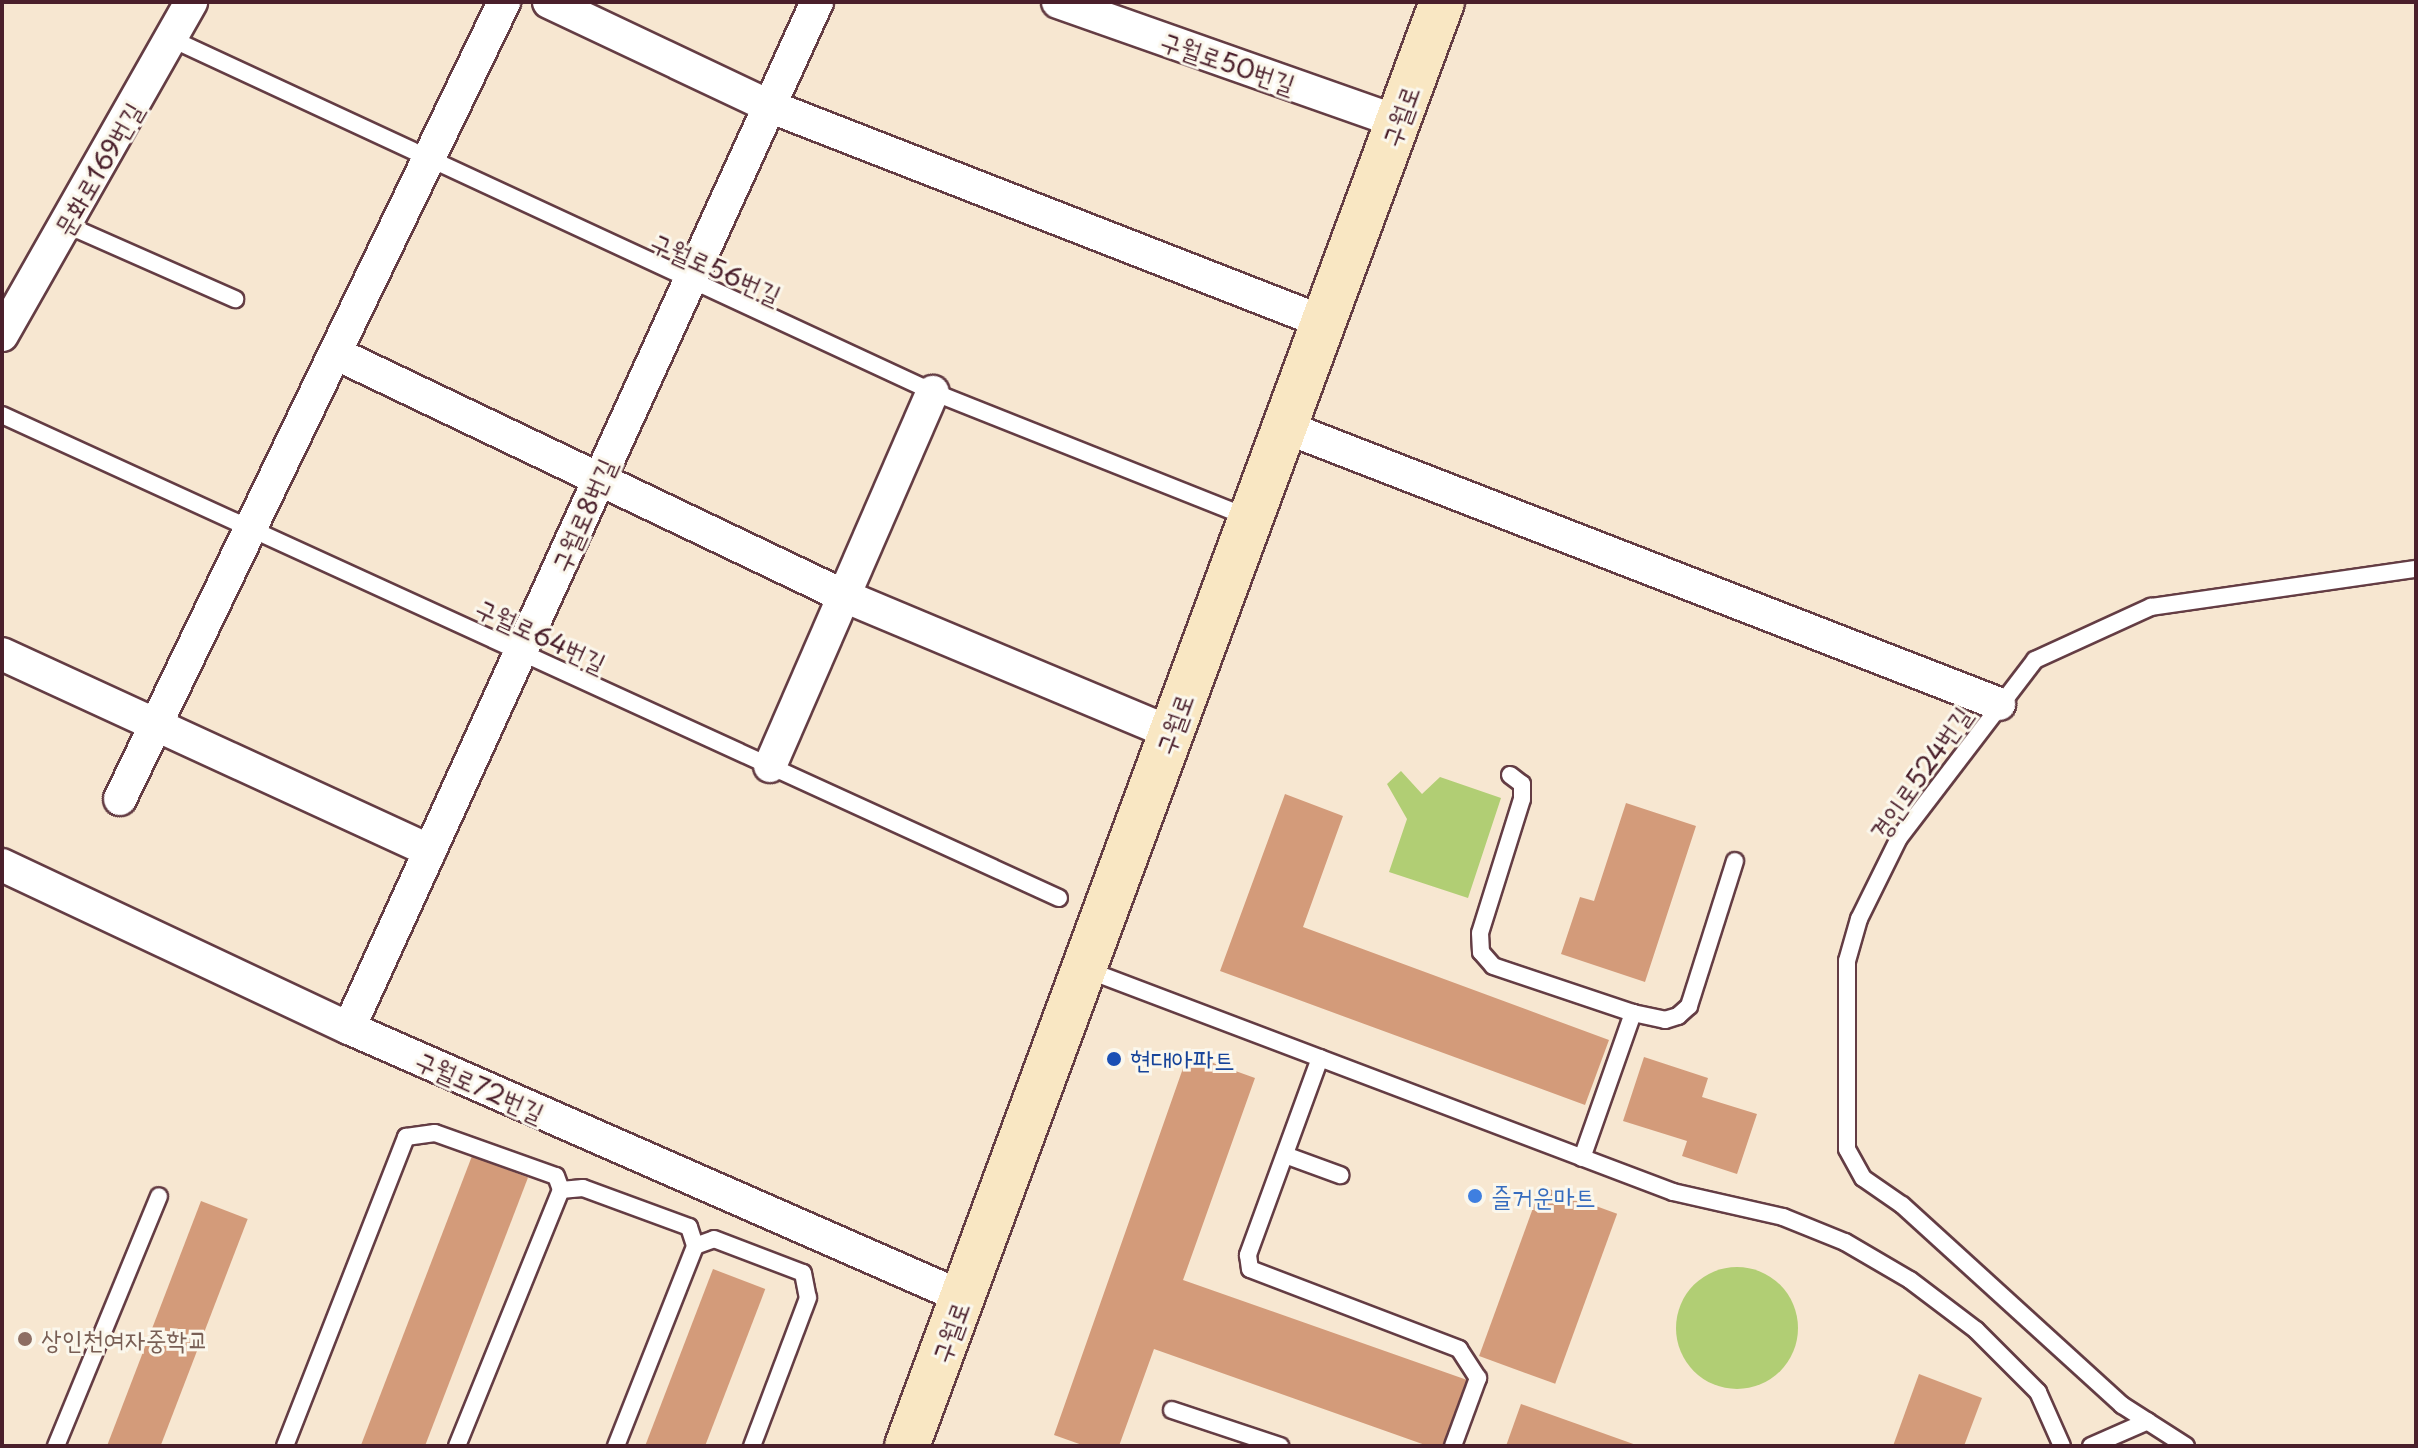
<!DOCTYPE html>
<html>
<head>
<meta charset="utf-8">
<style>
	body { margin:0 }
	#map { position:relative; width:2418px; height:1448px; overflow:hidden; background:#f7e7d1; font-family:"Playpen Sans","Poor Story",sans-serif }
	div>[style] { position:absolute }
	.green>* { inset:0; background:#b1ce74 }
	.round { border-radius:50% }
	.building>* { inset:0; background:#d39b7a; transform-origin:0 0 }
	.roads { filter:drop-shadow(2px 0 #643d44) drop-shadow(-2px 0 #643d44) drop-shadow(0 2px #643d44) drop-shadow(0 -2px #643d44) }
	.lane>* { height:16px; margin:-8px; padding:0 8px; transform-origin:8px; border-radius:8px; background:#fff }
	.street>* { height:32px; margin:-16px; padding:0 16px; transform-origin:16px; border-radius:16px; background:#fff }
	.secondary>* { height:44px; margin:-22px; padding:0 22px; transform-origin:22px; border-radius:22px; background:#f9e7c3 }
	.dots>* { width:22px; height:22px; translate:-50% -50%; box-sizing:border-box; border:4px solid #fbf7ec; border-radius:50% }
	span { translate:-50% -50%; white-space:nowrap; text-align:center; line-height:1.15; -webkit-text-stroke:6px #fbf7ec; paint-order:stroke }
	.street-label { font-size:26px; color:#4a1f2b }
	.transit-label { font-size:26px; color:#164399 }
	.left { translate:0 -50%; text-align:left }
	.shop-label { font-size:26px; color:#366cbe }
	.education-label { font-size:26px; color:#785e54 }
	.frame { position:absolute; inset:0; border:4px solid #4a1f2b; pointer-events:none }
</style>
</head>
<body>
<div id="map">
	<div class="green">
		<div style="clip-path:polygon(1401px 771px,1422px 794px,1440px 777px,1501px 798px,1468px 898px,1389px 872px,1407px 819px,1387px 784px)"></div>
		<div class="round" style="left:1676px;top:1267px;width:122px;height:122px"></div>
	</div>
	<div class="building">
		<div style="clip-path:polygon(1285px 794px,1343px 816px,1303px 927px,1609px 1040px,1585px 1105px,1220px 971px)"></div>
		<div style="clip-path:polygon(1626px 803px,1696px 826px,1645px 982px,1561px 954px,1580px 897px,1594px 901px)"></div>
		<div style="clip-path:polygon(1188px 1054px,1255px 1078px,1183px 1280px,1470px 1381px,1447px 1446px,1428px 1446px,1154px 1349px,1119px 1446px,1085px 1446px,1054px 1435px)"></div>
		<div style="clip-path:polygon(1644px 1057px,1708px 1078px,1702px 1097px,1757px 1114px,1737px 1174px,1682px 1156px,1687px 1141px,1623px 1121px)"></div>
		<div style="left:472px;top:1156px;width:60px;height:311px;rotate:21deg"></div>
		<div style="left:1541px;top:1186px;width:81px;height:181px;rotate:20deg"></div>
		<div style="left:201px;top:1201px;width:50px;height:264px;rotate:21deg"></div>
		<div style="left:713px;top:1269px;width:56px;height:189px;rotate:21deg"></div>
		<div style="clip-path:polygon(1919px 1374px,1982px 1398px,1964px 1446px,1893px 1446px)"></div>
		<div style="clip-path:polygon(1521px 1404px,1639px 1446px,1506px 1446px)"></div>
	</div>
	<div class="roads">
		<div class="lane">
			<div style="left:172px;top:39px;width:839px;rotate:24.88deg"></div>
			<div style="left:933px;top:392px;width:340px;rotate:21.7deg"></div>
			<div style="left:67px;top:225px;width:184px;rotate:23.8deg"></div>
			<div style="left:2px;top:415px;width:1162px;rotate:24.56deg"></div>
			<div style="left:1510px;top:775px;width:15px;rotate:37deg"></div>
			<div style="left:1522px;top:784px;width:15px;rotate:90deg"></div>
			<div style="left:1522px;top:799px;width:140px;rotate:107.4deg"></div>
			<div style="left:1480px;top:933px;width:19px;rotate:87deg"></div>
			<div style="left:1481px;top:952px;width:18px;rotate:49deg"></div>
			<div style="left:1493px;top:966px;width:148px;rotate:18.6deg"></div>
			<div style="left:1633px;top:1013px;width:33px;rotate:12deg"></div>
			<div style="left:1665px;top:1020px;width:14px;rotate:-17deg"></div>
			<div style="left:1678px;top:1016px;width:15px;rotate:-42deg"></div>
			<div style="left:1689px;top:1006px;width:152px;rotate:-72.4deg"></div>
			<div style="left:1085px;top:969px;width:629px;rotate:20.77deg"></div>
			<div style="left:1673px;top:1192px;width:113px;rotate:12.8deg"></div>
			<div style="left:1783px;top:1217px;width:67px;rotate:22deg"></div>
			<div style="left:1845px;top:1242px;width:75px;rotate:30.3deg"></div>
			<div style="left:1910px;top:1280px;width:83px;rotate:37.1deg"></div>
			<div style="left:1976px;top:1330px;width:88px;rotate:45deg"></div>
			<div style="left:2038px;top:1392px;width:59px;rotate:66deg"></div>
			<div style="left:1320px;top:1058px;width:210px;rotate:110.1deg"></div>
			<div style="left:1248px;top:1255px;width:14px;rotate:82deg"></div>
			<div style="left:1250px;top:1269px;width:224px;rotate:20.9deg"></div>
			<div style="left:1459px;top:1349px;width:35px;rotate:57deg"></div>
			<div style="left:1478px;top:1378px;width:72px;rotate:110.2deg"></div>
			<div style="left:1285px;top:1155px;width:59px;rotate:20deg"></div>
			<div style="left:1582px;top:1158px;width:154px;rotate:-70.6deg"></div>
			<div style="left:1172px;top:1410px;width:114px;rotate:18.4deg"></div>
			<div style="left:56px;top:1446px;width:270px;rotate:-67.6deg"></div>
			<div style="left:285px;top:1446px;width:332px;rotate:-68.6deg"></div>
			<div style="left:406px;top:1137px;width:29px;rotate:-8deg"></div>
			<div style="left:435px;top:1133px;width:128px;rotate:19.6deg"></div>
			<div style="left:556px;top:1176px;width:15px;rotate:70deg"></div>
			<div style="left:561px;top:1190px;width:22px;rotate:-5deg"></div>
			<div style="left:583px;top:1188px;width:113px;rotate:20.2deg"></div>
			<div style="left:689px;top:1227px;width:20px;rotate:72deg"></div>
			<div style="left:695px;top:1246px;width:20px;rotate:-20deg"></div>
			<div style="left:714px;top:1239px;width:95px;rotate:20.9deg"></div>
			<div style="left:803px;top:1273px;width:25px;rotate:79deg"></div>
			<div style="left:808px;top:1298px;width:158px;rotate:110.7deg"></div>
			<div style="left:457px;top:1446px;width:276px;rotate:-67.9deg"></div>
			<div style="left:616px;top:1446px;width:215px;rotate:-68.4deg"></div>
			<div style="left:2091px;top:1446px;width:62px;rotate:-23.7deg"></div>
			<div style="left:2186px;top:1446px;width:76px;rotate:-147.4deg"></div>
			<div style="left:2122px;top:1405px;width:297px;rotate:-137.7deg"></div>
			<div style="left:1902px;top:1205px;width:47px;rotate:-145.3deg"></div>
			<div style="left:1863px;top:1178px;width:33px;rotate:-119deg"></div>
			<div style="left:1847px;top:1149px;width:188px;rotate:-90deg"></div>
			<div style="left:1847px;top:961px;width:44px;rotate:-74.1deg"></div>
			<div style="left:1859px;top:919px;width:90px;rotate:-63.7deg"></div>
			<div style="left:1899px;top:838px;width:224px;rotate:-52.6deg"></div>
			<div style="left:2035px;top:660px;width:128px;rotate:-24.6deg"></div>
			<div style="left:2151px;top:607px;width:268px;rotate:-8.2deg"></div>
		</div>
		<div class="street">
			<div style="left:549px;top:2px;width:243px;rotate:25.3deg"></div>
			<div style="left:769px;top:106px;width:595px;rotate:21.3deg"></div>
			<div style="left:1058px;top:2px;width:361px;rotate:19.4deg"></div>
			<div style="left:2px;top:335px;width:383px;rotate:-60.4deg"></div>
			<div style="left:337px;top:354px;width:562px;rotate:25.52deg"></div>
			<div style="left:844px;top:596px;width:355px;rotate:22.7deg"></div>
			<div style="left:1285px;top:427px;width:766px;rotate:21.2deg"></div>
			<div style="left:2px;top:654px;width:471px;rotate:24.7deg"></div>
			<div style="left:770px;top:766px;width:408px;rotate:-66.5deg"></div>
			<div style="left:120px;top:799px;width:885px;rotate:-64.27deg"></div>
			<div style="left:2px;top:865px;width:383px;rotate:25.2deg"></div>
			<div style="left:349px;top:1028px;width:669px;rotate:23.69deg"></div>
			<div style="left:349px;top:1028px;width:1128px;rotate:-65.48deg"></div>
		</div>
		<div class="secondary">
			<div style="left:907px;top:1446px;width:1540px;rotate:-69.67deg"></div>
		</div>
	</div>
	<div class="dots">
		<div style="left:1114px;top:1059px;background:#1a4fb4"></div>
		<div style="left:1475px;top:1196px;background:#3f7fe0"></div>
		<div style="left:25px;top:1339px;background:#8d6e63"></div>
	</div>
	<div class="street-label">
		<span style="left:1228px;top:62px;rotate:19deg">구월로50번길</span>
		<span style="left:1400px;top:116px;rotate:-70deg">구월로</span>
		<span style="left:98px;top:169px;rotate:-60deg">문화로169번길</span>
		<span style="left:716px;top:268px;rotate:24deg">구월로56번길</span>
		<span style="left:583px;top:515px;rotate:-66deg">구월로8번길</span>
		<span style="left:541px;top:635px;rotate:25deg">구월로64번길</span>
		<span style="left:1174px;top:724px;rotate:-70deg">구월로</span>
		<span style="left:1920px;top:773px;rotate:-55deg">경인로524번길</span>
		<span style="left:480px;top:1086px;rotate:24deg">구월로72번길</span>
		<span style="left:950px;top:1332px;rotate:-70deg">구월로</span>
	</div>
	<div class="transit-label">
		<span class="left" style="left:1130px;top:1059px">현대아파트</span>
	</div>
	<div class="shop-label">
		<span class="left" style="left:1491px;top:1196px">즐거운마트</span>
	</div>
	<div class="education-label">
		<span class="left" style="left:41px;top:1339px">상인천여자중학교</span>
	</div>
	<div class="frame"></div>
</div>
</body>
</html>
